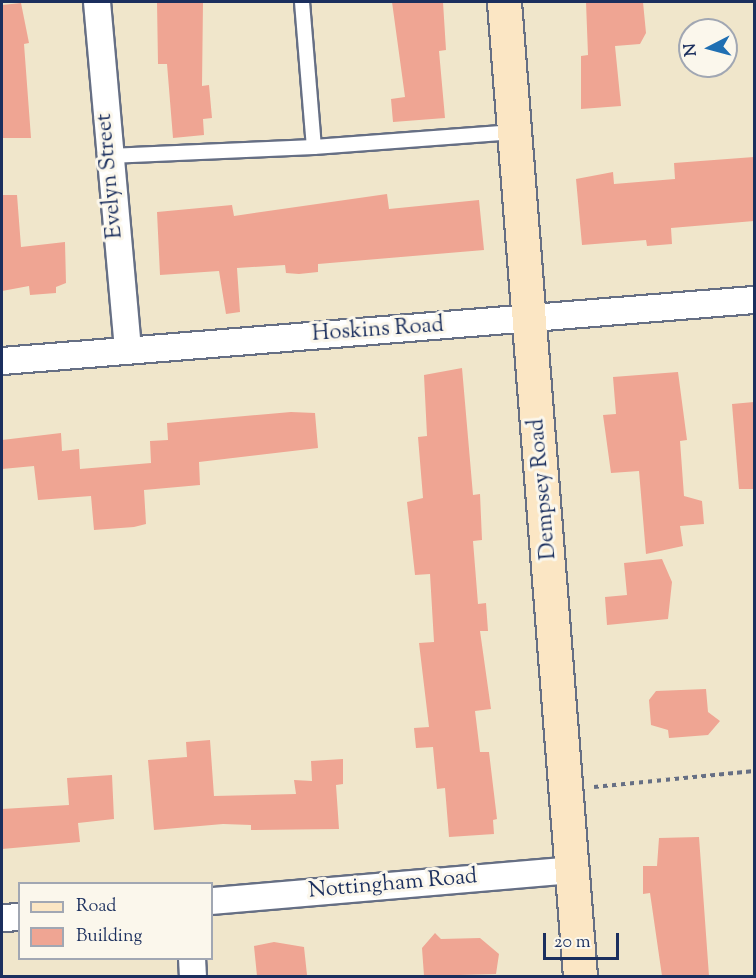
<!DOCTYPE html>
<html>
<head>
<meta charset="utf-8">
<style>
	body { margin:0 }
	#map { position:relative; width:756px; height:978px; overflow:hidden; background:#f0e6cb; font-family:"Sorts Mill Goudy",serif }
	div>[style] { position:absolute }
	.building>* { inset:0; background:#efa593 }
	.path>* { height:4px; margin-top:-2px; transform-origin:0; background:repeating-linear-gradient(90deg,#666f84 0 4.5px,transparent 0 9px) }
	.roads { filter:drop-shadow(2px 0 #666f84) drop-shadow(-2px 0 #666f84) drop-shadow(0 2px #666f84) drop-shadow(0 -2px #666f84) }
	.lane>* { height:14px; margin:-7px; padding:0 7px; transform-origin:7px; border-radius:7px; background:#fff }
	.street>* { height:26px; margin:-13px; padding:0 13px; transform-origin:13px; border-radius:13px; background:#fff }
	.secondary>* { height:33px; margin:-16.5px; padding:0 16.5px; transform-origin:16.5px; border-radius:16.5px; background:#fbe6c4 }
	span { translate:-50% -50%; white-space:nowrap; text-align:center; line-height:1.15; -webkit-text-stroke:6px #fbf7ec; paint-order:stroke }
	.street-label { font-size:22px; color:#1b2f5e }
	.frame { position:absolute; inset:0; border:3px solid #1b2f5e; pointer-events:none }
	.legend { position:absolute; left:18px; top:882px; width:195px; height:78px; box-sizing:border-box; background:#fbf7ec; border:2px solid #a1a7b3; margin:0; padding:8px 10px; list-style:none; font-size:18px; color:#1b2f5e }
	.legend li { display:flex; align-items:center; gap:12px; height:30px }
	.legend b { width:30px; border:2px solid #a1a7b3 }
	.north { position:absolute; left:678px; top:18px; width:60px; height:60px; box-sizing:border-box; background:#fbf7ec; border:2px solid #a1a7b3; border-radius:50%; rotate:264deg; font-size:16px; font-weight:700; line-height:24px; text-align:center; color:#1b2f5e }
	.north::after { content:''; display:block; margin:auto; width:21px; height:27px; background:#1f6fb2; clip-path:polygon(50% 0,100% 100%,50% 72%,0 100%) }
	.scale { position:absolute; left:543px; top:933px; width:76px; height:27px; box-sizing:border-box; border:3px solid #1b2f5e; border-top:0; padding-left:8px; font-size:18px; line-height:21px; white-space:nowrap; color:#1b2f5e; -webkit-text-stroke:4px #fbf7ec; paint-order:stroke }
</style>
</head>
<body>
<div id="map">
	<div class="building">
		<div style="clip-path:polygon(157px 2px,203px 2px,202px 86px,209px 85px,212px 118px,203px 119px,204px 135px,173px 138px,167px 64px,158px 64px)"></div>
		<div style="clip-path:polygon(392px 2px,443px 2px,446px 50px,439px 51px,445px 118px,393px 122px,391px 99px,405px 97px)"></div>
		<div style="clip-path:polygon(586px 2px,643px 2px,646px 33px,640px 44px,615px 46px,621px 106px,581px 109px,581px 56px,588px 55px)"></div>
		<div style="clip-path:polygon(21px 3px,29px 43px,24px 44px,31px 138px,2px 138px,2px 5px)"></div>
		<div style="clip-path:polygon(754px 157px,754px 221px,671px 228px,672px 244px,647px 246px,646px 240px,582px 245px,576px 179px,613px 172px,614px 184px,675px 179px,674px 163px)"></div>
		<div style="clip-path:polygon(387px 194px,389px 209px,479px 200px,484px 250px,318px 264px,318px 272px,299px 274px,286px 273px,285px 265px,237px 268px,240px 312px,226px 314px,219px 271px,160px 275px,157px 212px,232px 205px,234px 216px)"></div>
		<div style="clip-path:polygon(2px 195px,17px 195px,21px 247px,65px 242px,66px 283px,56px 287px,56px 293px,30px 295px,29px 286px,2px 291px)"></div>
		<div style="clip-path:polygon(462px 368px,473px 495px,480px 494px,482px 540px,473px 541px,478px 604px,486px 603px,488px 631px,480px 631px,491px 709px,475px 711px,480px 752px,489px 752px,497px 819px,493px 820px,494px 834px,449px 837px,445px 788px,437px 789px,433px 747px,416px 748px,414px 728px,429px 727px,419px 643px,434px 642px,430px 574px,415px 575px,407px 502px,423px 498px,418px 437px,427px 436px,424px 375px)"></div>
		<div style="clip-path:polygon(678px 372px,687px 440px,680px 441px,684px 496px,702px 501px,704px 524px,680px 526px,683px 546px,646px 554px,639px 471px,611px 473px,603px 415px,616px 414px,613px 377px)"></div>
		<div style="clip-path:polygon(754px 402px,754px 489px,739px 489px,732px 404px)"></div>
		<div style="clip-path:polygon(291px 412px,315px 413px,318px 448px,199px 462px,200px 485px,144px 490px,146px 524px,134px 527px,94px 530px,91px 496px,38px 500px,34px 466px,2px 469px,2px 440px,61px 433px,62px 451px,79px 449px,80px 469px,151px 463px,150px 441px,168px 440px,167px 423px)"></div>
		<div style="clip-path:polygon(662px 559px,672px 582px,668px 619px,607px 625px,605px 597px,627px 595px,624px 563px)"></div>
		<div style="clip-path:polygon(706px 689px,708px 712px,720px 721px,708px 735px,669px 738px,668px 730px,651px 725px,649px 700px,656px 691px)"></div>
		<div style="clip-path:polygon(210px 740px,214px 796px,296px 794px,294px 780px,312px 781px,311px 761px,343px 759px,343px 784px,336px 785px,339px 829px,251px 830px,251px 825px,223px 824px,154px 830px,148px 760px,187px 757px,186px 742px)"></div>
		<div style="clip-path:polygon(112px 775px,114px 819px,78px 823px,80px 842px,2px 849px,2px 809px,69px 805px,67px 778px)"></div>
		<div style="clip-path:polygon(699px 837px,709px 976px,662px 976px,650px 893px,643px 894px,643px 866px,657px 866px,659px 838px)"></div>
		<div style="clip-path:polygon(435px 933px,441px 939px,480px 938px,499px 954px,496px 974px,424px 976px,422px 948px)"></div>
		<div style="clip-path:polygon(274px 942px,304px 947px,307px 975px,257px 976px,254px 946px)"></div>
	</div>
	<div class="path">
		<div style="left:594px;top:787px;width:161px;rotate:-5.7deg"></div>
	</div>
	<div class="roads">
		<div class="lane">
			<div style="left:302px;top:2px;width:145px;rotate:85.3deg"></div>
			<div style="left:314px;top:147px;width:201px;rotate:-4.3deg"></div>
			<div style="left:109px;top:156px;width:205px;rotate:-2.5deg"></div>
		</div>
		<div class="street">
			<div style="left:97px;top:2px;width:349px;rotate:84.9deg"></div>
			<div style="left:2px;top:361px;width:754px;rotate:-4.64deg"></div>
			<div style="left:212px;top:901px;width:363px;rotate:-4.9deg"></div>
			<div style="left:2px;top:918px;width:18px;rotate:-3deg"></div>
			<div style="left:192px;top:958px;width:18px;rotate:87deg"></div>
		</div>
		<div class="secondary">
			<div style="left:504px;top:2px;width:977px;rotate:85.54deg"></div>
		</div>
	</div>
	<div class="street-label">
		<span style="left:111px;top:176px;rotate:-95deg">Evelyn Street</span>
		<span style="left:378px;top:331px;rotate:-4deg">Hoskins Road</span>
		<span style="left:544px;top:489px;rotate:-95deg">Dempsey Road</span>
		<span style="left:393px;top:885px;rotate:-5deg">Nottingham Road</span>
	</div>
	<div class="frame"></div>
	<ul class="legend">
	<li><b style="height:8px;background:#fbe6c4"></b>Road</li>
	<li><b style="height:16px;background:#efa593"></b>Building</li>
	</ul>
	<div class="north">N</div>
	<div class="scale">20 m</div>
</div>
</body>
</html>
